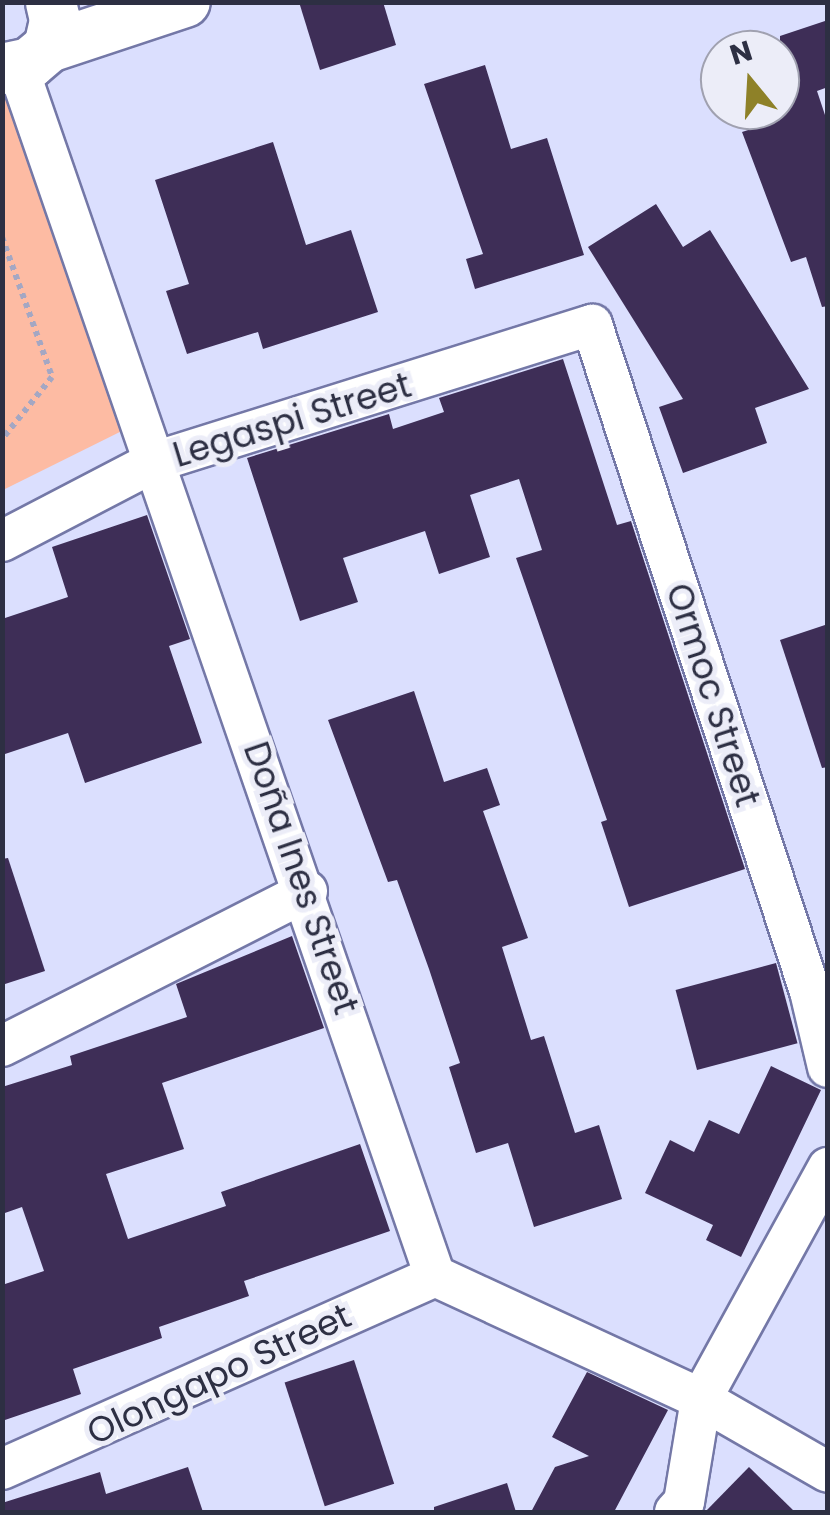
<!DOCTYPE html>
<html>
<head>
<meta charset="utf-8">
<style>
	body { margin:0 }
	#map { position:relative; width:830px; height:1515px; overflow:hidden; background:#dbdffe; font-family:Poppins,sans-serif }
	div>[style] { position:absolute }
	.green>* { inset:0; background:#fdbba3 }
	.building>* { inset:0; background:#3e2e57; transform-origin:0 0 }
	.path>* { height:6px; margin-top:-3px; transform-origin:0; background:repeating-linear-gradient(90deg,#a4a7c3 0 5px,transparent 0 10px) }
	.roads { filter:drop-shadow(2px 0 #7478a7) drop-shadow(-2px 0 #7478a7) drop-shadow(0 2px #7478a7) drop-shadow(0 -2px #7478a7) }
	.minor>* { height:40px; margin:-20px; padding:0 20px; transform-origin:20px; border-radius:20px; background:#fff }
	.tertiary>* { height:50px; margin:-25px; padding:0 25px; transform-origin:25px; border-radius:25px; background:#fff }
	span { translate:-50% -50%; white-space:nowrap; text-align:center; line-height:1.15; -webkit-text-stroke:10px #ecedf8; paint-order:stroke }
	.street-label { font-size:35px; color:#2d2f43 }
	.frame { position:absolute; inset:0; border:5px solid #2d2f43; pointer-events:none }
	.north { position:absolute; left:700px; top:30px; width:100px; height:100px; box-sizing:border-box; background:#ecedf8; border:2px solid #a0a1b0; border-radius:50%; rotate:342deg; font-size:28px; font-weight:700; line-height:40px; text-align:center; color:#2d2f43 }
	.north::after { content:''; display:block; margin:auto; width:35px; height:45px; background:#8e8128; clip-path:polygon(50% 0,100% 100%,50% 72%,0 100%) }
</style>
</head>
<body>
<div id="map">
	<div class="green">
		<div style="clip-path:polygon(3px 71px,144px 420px,3px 490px)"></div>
	</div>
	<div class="building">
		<div style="clip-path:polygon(299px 2px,383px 2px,396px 45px,320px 70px)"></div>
		<div style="clip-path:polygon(828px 20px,828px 87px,817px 91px,828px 124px,828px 306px,822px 307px,806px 257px,791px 262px,742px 132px,780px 120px,780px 36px)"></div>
		<div style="clip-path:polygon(485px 65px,511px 149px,547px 138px,584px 255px,475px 289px,466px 259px,483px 254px,424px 84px)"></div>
		<div style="clip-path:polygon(273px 142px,306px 245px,351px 230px,378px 312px,263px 349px,258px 332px,187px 354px,166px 291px,189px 284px,155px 180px)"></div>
		<div style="clip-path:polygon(656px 204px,683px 247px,710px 230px,809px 389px,755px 408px,767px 443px,683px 473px,659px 407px,683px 399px,588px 247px)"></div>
		<div style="clip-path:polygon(563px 359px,617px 525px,631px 521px,745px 869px,629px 907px,601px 822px,607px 820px,516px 558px,542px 550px,519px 479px,470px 495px,490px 557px,439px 574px,425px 531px,343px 558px,358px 602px,300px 621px,247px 458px,389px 414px,393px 429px,444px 412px,439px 398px)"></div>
		<div style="clip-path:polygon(147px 515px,190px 639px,169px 646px,202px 743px,85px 783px,68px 733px,2px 755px,2px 619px,68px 597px,52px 547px)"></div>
		<div style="clip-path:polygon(828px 624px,828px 767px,822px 768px,780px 640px)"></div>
		<div style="clip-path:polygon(414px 691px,444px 782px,487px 768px,500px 805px,483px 811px,528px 938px,502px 947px,531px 1040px,544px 1036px,575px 1133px,599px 1125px,622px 1199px,534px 1227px,508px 1143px,476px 1153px,449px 1067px,460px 1063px,429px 969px,397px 880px,388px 882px,328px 720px)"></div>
		<div style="clip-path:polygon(8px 858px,45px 971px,2px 985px,2px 859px)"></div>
		<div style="clip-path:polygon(292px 936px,324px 1028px,162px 1083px,184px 1149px,106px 1174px,128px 1239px,226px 1206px,221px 1192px,360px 1144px,390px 1231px,244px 1281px,249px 1296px,159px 1327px,162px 1338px,73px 1369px,81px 1394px,2px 1421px,2px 1285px,44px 1271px,22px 1207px,2px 1214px,2px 1087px,72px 1065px,70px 1056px,187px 1017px,176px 984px)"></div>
		<div style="left:776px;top:963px;width:83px;height:104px;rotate:75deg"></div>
		<div style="clip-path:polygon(771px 1066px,821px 1090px,741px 1257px,706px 1240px,713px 1225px,645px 1193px,670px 1140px,694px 1152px,709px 1120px,739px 1134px)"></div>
		<div style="left:354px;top:1360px;width:130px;height:73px;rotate:72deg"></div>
		<div style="clip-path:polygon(587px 1372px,668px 1410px,614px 1512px,531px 1512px,555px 1467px,589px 1456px,552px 1437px)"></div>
		<div style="clip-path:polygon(188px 1467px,203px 1512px,2px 1512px,2px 1503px,100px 1472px,106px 1494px)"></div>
		<div style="clip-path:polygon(749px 1467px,795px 1512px,705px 1512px)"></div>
		<div style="clip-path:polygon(507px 1483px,516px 1512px,434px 1512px,434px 1507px)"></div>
	</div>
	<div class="path">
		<div style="left:2px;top:237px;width:149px;rotate:70.3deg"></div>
		<div style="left:52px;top:377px;width:80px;rotate:128.9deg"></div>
	</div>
	<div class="roads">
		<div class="minor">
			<div style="left:18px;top:68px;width:1278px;rotate:70.96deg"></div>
			<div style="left:435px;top:1276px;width:293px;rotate:24.8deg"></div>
			<div style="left:701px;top:1399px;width:146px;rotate:29.9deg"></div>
			<div style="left:2px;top:541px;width:171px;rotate:-27.5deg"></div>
			<div style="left:154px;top:462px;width:459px;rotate:-17.4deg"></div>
			<div style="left:592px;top:325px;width:701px;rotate:71.88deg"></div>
			<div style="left:810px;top:991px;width:78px;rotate:76.7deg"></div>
			<div style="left:2px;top:1046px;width:342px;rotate:-26.9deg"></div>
			<div style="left:2px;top:1469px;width:474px;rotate:-24deg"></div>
			<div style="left:675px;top:1512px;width:13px;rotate:-48deg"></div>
			<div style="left:684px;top:1502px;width:104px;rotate:-80.6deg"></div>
			<div style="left:701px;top:1399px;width:264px;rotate:-61.2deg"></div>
		</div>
		<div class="tertiary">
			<div style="left:49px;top:47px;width:143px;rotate:-18.3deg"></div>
			<div style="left:2px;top:69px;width:29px;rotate:-12deg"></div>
			<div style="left:30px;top:63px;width:25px;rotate:-40deg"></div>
			<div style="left:49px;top:47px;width:28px;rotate:-77deg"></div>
			<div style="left:55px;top:20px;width:18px;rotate:-103deg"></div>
		</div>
	</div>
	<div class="street-label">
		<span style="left:292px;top:420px;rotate:-17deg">Legaspi Street</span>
		<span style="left:713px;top:695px;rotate:72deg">Ormoc Street</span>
		<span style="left:301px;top:878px;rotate:71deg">Doña Ines Street</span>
		<span style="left:219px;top:1374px;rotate:-25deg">Olongapo Street</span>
	</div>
	<div class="frame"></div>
	<div class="north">N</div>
</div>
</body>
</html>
